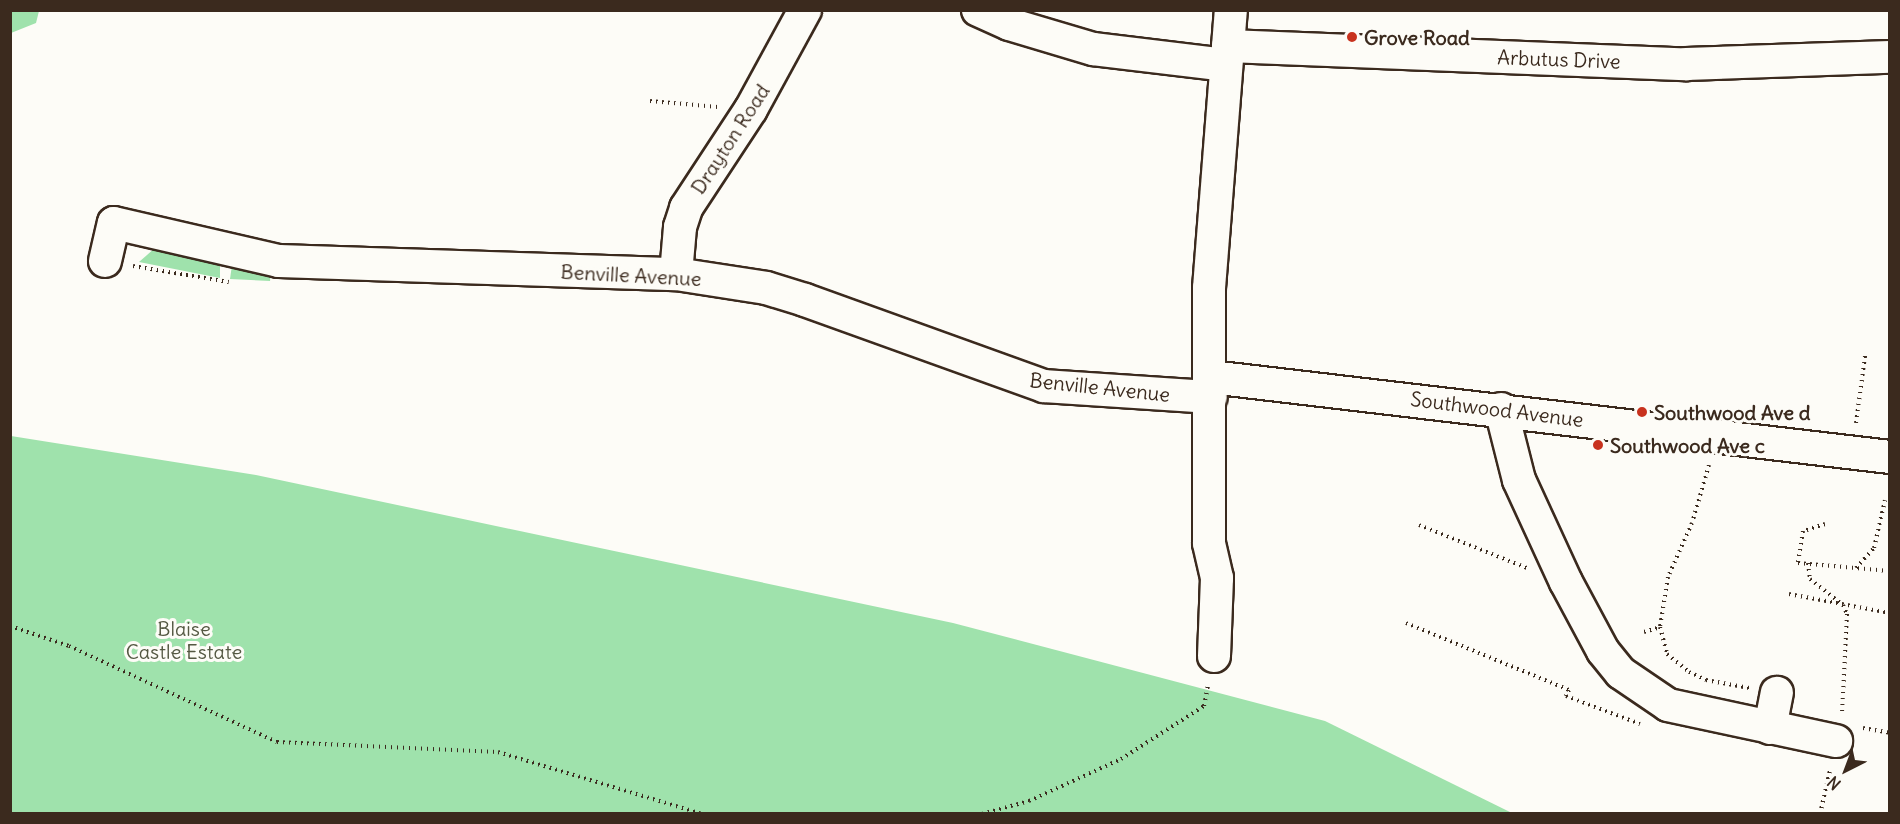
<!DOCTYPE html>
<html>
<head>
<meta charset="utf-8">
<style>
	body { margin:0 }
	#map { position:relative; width:1900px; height:824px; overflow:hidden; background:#fdfcf7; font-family:Delius,sans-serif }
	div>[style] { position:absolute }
	.green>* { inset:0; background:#9fe2ac }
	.path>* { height:4px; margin-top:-2px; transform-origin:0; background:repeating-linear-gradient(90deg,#3b2a1e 0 1.5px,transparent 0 6px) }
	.roads { filter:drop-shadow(2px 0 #3b2a1e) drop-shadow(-2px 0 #3b2a1e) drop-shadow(0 2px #3b2a1e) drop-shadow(0 -2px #3b2a1e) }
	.minor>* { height:32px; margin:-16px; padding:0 16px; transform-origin:16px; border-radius:16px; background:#fdfcf7 }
	.dots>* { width:16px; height:16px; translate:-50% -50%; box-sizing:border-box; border:3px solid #fdfcf7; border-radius:50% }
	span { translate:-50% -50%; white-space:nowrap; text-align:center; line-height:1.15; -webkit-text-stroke:6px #fdfcf7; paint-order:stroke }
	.poi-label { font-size:20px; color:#3b2a1e; font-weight:700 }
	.left { translate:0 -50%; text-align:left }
	.street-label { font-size:20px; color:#3b2a1e }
	.park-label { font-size:20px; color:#545842 }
	.frame { position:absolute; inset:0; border:12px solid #3b2a1e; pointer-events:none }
	.north { position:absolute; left:1816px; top:740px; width:60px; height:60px; -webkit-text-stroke:4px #fdfcf7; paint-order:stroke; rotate:222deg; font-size:16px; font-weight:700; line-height:24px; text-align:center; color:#3b2a1e }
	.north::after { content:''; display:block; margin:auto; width:21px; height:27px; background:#3b2a1e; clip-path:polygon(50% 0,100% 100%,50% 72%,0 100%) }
</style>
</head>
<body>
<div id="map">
	<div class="green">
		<div style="clip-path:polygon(11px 10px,39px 11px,36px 23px,11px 33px)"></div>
		<div style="clip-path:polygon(155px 248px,220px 261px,220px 278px,139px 262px)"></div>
		<div style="clip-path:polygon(232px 265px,271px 273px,270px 281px,230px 279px)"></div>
		<div style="clip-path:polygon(11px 436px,256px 475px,953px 623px,1325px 721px,1512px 813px,11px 813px)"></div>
	</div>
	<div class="path">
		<div style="left:650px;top:101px;width:68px;rotate:5deg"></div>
		<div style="left:133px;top:266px;width:97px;rotate:9.5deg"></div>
		<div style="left:1856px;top:423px;width:68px;rotate:-82.3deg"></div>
		<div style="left:1709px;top:465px;width:60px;rotate:106.3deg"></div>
		<div style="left:1692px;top:523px;width:59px;rotate:114deg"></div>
		<div style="left:1668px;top:577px;width:51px;rotate:99.1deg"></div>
		<div style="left:1660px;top:627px;width:28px;rotate:75deg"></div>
		<div style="left:1667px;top:654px;width:28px;rotate:39deg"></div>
		<div style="left:1689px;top:672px;width:19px;rotate:25deg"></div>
		<div style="left:1706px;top:680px;width:44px;rotate:10.5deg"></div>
		<div style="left:1825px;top:524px;width:23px;rotate:162deg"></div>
		<div style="left:1803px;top:531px;width:32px;rotate:99deg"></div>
		<div style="left:1798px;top:563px;width:92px;rotate:5deg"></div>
		<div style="left:1419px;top:525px;width:116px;rotate:21.7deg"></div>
		<div style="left:1808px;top:563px;width:16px;rotate:83deg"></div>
		<div style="left:1810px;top:579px;width:42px;rotate:38.2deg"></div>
		<div style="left:1843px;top:605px;width:10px;rotate:66deg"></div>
		<div style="left:1847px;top:614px;width:99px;rotate:92.9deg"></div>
		<div style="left:1856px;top:568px;width:27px;rotate:-48deg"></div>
		<div style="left:1874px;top:548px;width:49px;rotate:-77.1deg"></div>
		<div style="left:1789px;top:594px;width:103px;rotate:10.7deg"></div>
		<div style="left:1406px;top:623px;width:176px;rotate:22.3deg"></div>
		<div style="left:1569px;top:690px;width:7px;rotate:117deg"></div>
		<div style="left:1566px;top:696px;width:79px;rotate:20.7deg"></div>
		<div style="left:10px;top:626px;width:62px;rotate:18.7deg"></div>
		<div style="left:69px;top:646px;width:229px;rotate:24.8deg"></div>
		<div style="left:277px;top:742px;width:221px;rotate:2.6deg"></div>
		<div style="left:498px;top:752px;width:213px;rotate:16.9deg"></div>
		<div style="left:1644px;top:632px;width:17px;rotate:-17deg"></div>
		<div style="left:1863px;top:728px;width:27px;rotate:10deg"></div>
		<div style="left:982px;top:814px;width:49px;rotate:-15.5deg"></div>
		<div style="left:1029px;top:801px;width:101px;rotate:-24.5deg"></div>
		<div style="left:1121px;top:759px;width:98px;rotate:-32.6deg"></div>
		<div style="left:1204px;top:706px;width:21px;rotate:-79deg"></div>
		<div style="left:1820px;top:814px;width:45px;rotate:-77.2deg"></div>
	</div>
	<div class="roads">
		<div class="minor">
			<div style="left:978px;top:10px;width:34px;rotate:24deg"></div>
			<div style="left:1009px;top:24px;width:88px;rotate:16.6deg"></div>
			<div style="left:1093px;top:49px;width:133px;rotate:6.9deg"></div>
			<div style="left:1228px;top:46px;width:458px;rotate:2.3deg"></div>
			<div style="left:1686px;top:64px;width:204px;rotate:-2deg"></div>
			<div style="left:105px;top:261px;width:39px;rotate:-77deg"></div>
			<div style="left:114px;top:223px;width:169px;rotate:13deg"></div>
			<div style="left:279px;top:261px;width:397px;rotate:1.9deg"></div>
			<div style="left:676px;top:274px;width:91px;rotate:8.8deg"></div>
			<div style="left:766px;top:288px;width:41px;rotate:17.1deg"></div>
			<div style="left:805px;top:300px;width:254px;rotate:19.8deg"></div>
			<div style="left:1044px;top:386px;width:167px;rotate:3.8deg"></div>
			<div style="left:676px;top:274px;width:47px;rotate:-85.1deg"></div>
			<div style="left:680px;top:227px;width:20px;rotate:-72deg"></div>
			<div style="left:686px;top:208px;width:118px;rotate:-56.7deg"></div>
			<div style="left:751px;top:109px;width:113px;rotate:-61.4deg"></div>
			<div style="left:1211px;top:377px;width:684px;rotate:6.72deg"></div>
			<div style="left:1501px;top:409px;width:73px;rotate:75.8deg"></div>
			<div style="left:1519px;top:480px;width:112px;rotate:65.3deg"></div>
			<div style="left:1566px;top:582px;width:78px;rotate:61.8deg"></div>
			<div style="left:1603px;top:651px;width:28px;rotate:51deg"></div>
			<div style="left:1621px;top:673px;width:57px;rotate:34.2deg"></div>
			<div style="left:1668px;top:705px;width:172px;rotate:12.1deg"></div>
			<div style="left:1214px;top:656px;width:78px;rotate:-87.8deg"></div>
			<div style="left:1217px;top:578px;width:36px;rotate:-103deg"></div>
			<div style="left:1209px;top:543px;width:255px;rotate:-90deg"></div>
			<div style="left:1209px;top:288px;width:279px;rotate:-85.5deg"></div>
			<div style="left:1770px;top:728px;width:36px;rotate:-79deg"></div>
		</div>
	</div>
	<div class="dots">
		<div style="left:1352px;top:37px;background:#c8321e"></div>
		<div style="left:1642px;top:412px;background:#c8321e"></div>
		<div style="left:1598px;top:445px;background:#c8321e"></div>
	</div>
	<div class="poi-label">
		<span class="left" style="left:1364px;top:37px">Grove Road</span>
		<span class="left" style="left:1654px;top:412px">Southwood Ave d</span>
		<span class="left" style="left:1610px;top:445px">Southwood Ave c</span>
	</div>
	<div class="street-label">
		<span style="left:1559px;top:59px;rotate:2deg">Arbutus Drive</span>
		<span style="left:730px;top:139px;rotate:-57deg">Drayton Road</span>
		<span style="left:631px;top:275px;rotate:3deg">Benville Avenue</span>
		<span style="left:1100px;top:387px;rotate:6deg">Benville Avenue</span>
		<span style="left:1497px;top:409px;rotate:7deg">Southwood Avenue</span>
	</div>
	<div class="park-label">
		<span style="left:184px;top:640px">Blaise<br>Castle Estate</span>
	</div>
	<div class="frame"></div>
	<div class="north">N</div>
</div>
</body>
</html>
